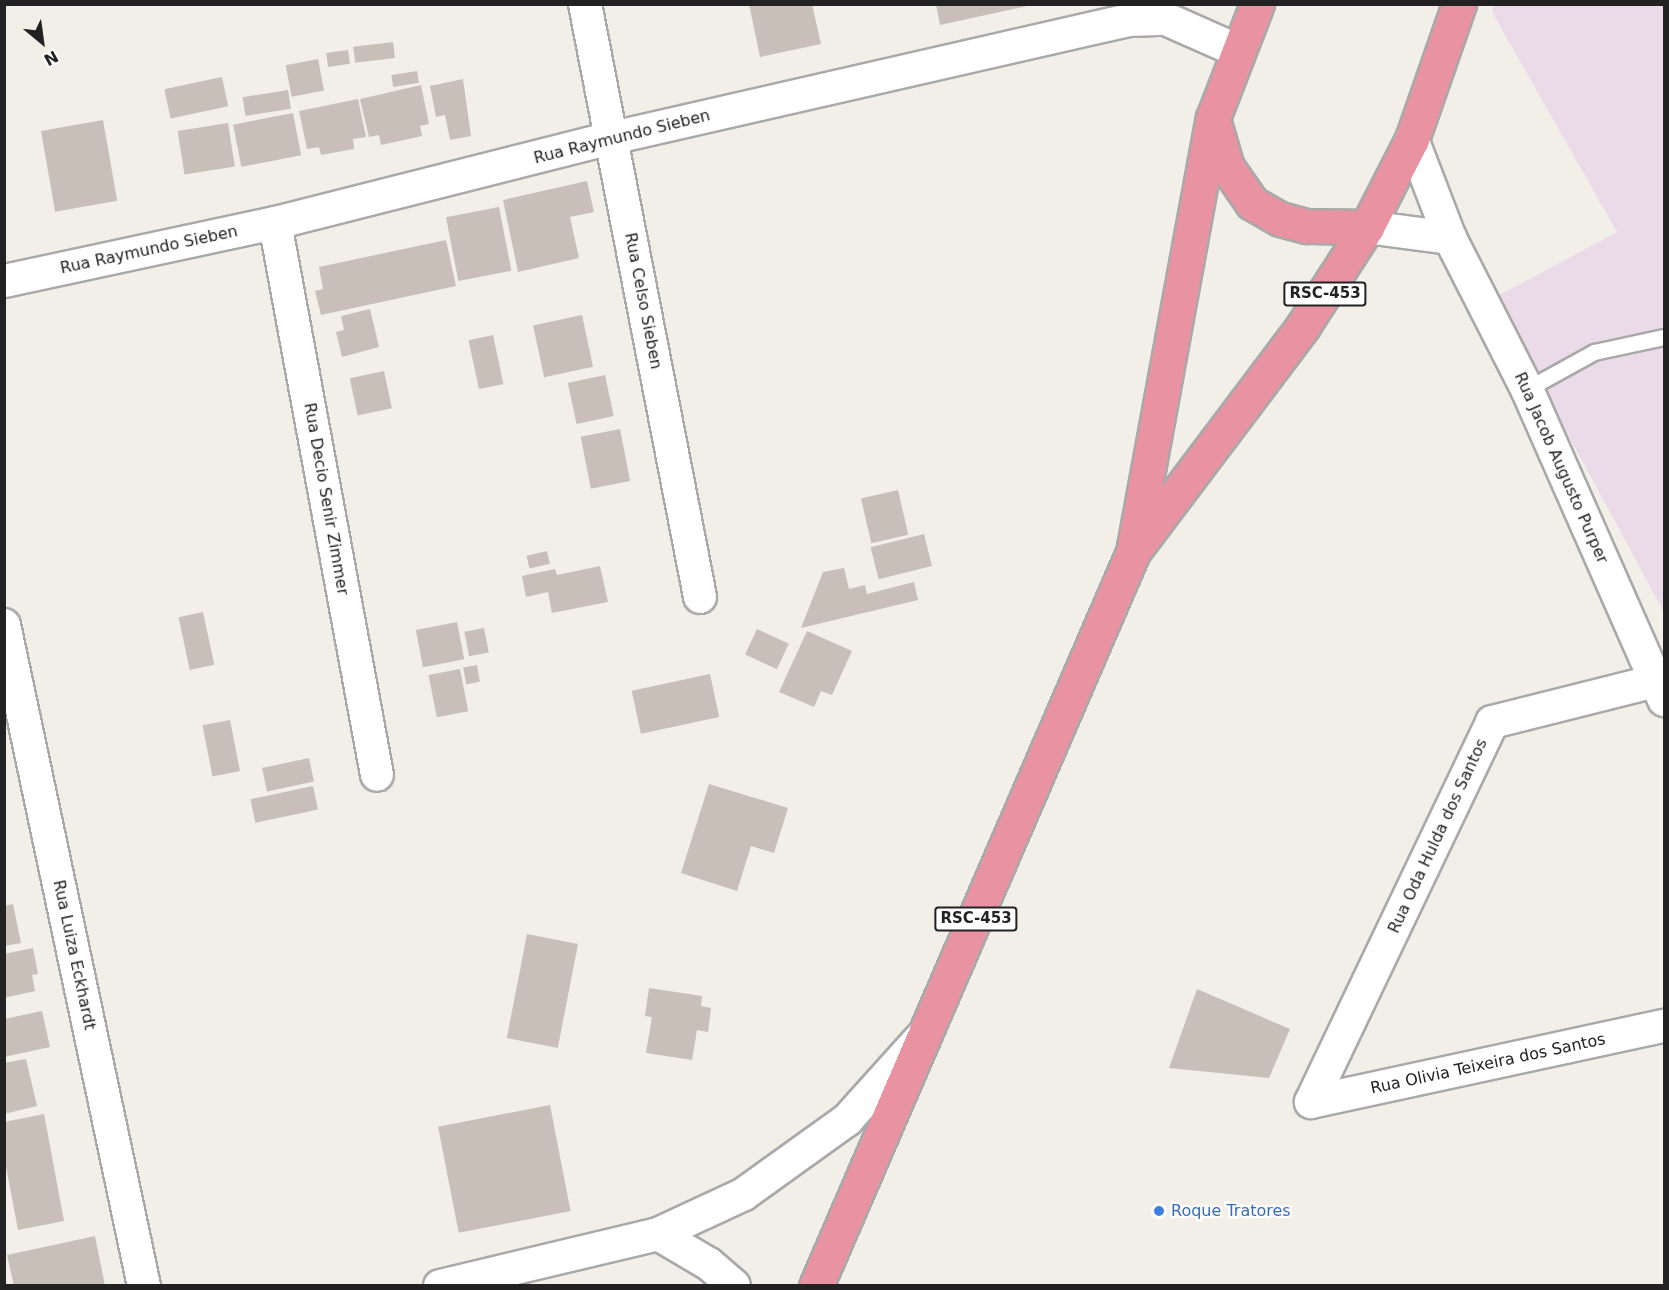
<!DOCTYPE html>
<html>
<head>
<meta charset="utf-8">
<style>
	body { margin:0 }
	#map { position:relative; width:1669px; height:1290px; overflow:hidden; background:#f2efe9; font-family:"DejaVu Sans",sans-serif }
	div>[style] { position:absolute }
	.industrial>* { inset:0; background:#ebdbe8 }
	.building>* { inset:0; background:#c7bfb8; transform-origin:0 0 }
	.roads { filter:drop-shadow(2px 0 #a9a9a9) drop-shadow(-2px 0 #a9a9a9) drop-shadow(0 2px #a9a9a9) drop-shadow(0 -2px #a9a9a9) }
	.lane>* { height:15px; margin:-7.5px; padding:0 7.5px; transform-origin:7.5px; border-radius:7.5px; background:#fff }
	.street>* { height:32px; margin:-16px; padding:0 16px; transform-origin:16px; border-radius:16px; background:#fff }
	.highway>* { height:33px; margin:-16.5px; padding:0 16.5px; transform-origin:16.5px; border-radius:16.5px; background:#e892a2 }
	.dots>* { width:16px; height:16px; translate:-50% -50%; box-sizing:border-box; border:3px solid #fff; border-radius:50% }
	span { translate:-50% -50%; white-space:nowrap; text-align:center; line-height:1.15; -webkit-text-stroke:4.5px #fff; paint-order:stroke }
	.shield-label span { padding:2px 4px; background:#fff; border:2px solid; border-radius:4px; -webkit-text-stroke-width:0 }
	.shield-label { font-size:15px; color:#222; font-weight:700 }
	.street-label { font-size:16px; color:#222 }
	.shop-label { font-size:16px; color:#366cbe }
	.left { translate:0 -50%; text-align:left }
	.frame { position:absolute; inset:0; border:6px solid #222; pointer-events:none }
	.north { position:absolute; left:12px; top:12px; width:60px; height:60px; -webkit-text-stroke:4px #fff; paint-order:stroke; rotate:151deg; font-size:16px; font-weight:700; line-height:24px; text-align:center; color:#222 }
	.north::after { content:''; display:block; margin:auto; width:21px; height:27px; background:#222; clip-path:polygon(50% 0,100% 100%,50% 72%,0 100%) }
</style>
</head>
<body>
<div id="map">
	<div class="industrial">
		<div style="clip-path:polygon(1494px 4px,1664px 5px,1664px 612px,1494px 298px,1617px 232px,1492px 12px)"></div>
	</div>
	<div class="building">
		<div style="clip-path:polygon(749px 4px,812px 4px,821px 44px,760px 57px)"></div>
		<div style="clip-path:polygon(936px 4px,1032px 4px,1032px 5px,940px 25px)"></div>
		<div style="left:393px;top:42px;width:16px;height:40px;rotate:83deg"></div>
		<div style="left:348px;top:50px;width:14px;height:22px;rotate:82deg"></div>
		<div style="left:318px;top:59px;width:32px;height:33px;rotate:79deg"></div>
		<div style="left:417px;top:71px;width:12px;height:26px;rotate:81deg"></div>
		<div style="left:222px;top:77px;width:30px;height:59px;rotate:78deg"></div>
		<div style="clip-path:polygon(463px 79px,471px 136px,450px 140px,445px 115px,436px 117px,430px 86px)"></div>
		<div style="clip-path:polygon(421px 85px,429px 124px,420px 126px,422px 136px,381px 145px,379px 135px,369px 137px,360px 99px)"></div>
		<div style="left:288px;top:90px;width:19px;height:46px;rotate:81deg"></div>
		<div style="clip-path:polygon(358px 99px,366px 137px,353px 139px,354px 149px,321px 155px,319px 147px,307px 149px,299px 111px)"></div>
		<div style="left:293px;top:113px;width:43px;height:61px;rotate:79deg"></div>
		<div style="left:103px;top:120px;width:82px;height:63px;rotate:80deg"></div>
		<div style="left:228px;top:123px;width:44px;height:51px;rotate:81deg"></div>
		<div style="clip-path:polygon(587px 181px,594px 212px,570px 217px,579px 258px,518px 272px,503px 200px)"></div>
		<div style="left:499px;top:207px;width:65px;height:54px;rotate:79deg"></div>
		<div style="clip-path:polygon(446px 240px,456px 286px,321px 315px,315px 291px,323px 289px,319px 267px)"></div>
		<div style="clip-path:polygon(370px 309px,379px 347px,342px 357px,336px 332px,344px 330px,341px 316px)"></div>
		<div style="left:582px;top:315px;width:53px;height:50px;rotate:78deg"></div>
		<div style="left:493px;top:335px;width:50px;height:25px;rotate:78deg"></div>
		<div style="left:384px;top:371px;width:38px;height:35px;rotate:78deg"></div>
		<div style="left:605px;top:375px;width:42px;height:38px;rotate:78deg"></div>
		<div style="left:620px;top:429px;width:53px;height:40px;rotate:79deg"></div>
		<div style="left:898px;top:490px;width:46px;height:38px;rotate:77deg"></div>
		<div style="left:924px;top:534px;width:33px;height:55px;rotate:76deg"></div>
		<div style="left:547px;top:551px;width:13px;height:21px;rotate:77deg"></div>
		<div style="clip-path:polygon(600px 566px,608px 602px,552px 613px,548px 592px,526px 597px,522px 576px,555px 569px,557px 575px)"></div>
		<div style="clip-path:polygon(844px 568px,849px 589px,865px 585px,867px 594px,914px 582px,918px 600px,801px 628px,823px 572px)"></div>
		<div style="left:203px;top:612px;width:54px;height:25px;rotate:78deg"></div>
		<div style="left:457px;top:622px;width:38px;height:42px;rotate:79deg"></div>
		<div style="left:484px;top:628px;width:25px;height:20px;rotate:79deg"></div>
		<div style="left:757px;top:629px;width:35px;height:28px;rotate:25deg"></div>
		<div style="clip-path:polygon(807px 631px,852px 651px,832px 695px,821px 691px,814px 707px,779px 692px)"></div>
		<div style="left:477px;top:665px;width:17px;height:14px;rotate:80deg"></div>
		<div style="left:460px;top:669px;width:43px;height:32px;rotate:79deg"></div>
		<div style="left:710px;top:674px;width:44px;height:80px;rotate:78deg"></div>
		<div style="left:230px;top:720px;width:52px;height:28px;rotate:79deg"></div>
		<div style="left:309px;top:758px;width:24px;height:48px;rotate:78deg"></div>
		<div style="clip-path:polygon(709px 784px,788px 808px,774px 853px,751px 846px,737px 891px,681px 873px)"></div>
		<div style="left:313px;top:786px;width:24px;height:64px;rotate:78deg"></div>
		<div style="clip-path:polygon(13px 904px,21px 943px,4px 946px,4px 906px)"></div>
		<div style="left:527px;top:934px;width:52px;height:106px;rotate:11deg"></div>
		<div style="clip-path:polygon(33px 948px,38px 974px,32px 975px,35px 991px,4px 998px,4px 954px)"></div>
		<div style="clip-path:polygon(649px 988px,702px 996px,701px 1006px,711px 1008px,708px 1032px,697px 1030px,692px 1060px,646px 1053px,652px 1017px,645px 1016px)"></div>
		<div style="clip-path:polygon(1197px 989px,1290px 1029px,1269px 1078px,1169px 1068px)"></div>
		<div style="clip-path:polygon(42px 1011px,50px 1047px,4px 1057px,4px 1019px)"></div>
		<div style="clip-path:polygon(26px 1059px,37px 1106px,4px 1114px,4px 1063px)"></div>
		<div style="left:550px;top:1105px;width:108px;height:114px;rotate:79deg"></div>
		<div style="clip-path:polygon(44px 1114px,64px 1221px,18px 1230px,4px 1156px,4px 1122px)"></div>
		<div style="clip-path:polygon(95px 1236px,105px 1286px,14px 1286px,7px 1255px)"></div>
	</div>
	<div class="roads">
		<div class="lane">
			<div style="left:1527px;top:389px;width:77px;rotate:-28.9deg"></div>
			<div style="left:1594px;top:352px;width:72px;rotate:-12.1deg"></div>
		</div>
		<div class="street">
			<div style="left:585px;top:4px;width:604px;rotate:79.02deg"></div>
			<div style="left:1412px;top:139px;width:106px;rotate:69deg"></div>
			<div style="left:1450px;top:238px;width:169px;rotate:63deg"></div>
			<div style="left:1527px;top:389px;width:340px;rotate:66.2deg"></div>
			<div style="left:275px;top:223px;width:561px;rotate:79.53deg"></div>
			<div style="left:1367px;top:227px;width:84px;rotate:7.5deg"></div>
			<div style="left:4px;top:281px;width:277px;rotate:-12.1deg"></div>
			<div style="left:275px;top:223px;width:348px;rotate:-14.2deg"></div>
			<div style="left:612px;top:138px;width:530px;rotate:-12.86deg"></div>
			<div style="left:1129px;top:20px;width:37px;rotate:-2deg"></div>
			<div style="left:1166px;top:19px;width:77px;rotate:23.9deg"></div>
			<div style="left:4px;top:625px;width:676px;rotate:78.04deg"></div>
			<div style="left:1311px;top:1102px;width:421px;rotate:-64.5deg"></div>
			<div style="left:1492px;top:722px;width:168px;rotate:-14.1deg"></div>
			<div style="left:1311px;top:1102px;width:361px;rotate:-12.2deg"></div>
			<div style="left:658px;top:1234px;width:59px;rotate:30.5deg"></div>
			<div style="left:709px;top:1264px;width:33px;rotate:41deg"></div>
			<div style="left:440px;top:1286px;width:224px;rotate:-13.4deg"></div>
			<div style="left:658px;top:1234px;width:95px;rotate:-24.9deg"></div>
			<div style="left:744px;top:1194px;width:127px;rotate:-35.7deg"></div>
			<div style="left:847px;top:1120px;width:109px;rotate:-48deg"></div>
		</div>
		<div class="highway">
			<div style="left:1215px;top:126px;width:43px;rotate:73.7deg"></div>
			<div style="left:1227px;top:167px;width:44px;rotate:55.2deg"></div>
			<div style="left:1252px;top:203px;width:32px;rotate:30deg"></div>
			<div style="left:1280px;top:219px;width:28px;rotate:15deg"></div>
			<div style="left:1307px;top:226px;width:60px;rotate:1deg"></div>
			<div style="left:1136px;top:548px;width:278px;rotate:-53deg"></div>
			<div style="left:1303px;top:326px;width:118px;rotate:-57.1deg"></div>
			<div style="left:1367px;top:227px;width:99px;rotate:-62.9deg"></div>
			<div style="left:1412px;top:139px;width:143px;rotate:-70.8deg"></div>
			<div style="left:816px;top:1286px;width:800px;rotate:-66.64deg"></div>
			<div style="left:1133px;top:552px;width:441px;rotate:-79.6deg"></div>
			<div style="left:1213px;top:118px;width:122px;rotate:-68.9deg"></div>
		</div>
	</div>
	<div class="dots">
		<div style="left:1159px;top:1211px;background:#3f7fe0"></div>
	</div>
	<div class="shield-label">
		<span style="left:1325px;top:294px">RSC-453</span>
		<span style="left:976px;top:919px">RSC-453</span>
	</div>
	<div class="street-label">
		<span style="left:622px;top:137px;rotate:-14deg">Rua Raymundo Sieben</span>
		<span style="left:149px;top:250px;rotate:-12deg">Rua Raymundo Sieben</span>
		<span style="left:643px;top:301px;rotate:79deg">Rua Celso Sieben</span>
		<span style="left:1561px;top:468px;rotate:66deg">Rua Jacob Augusto Purper</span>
		<span style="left:326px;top:499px;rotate:80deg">Rua Decio Senir Zimmer</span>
		<span style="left:1438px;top:836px;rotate:-65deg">Rua Oda Hulda dos Santos</span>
		<span style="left:74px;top:955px;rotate:78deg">Rua Luiza Eckhardt</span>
		<span style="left:1488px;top:1064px;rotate:-12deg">Rua Olivia Teixeira dos Santos</span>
	</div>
	<div class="shop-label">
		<span class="left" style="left:1171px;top:1211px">Roque Tratores</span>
	</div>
	<div class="frame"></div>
	<div class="north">N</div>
</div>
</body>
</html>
